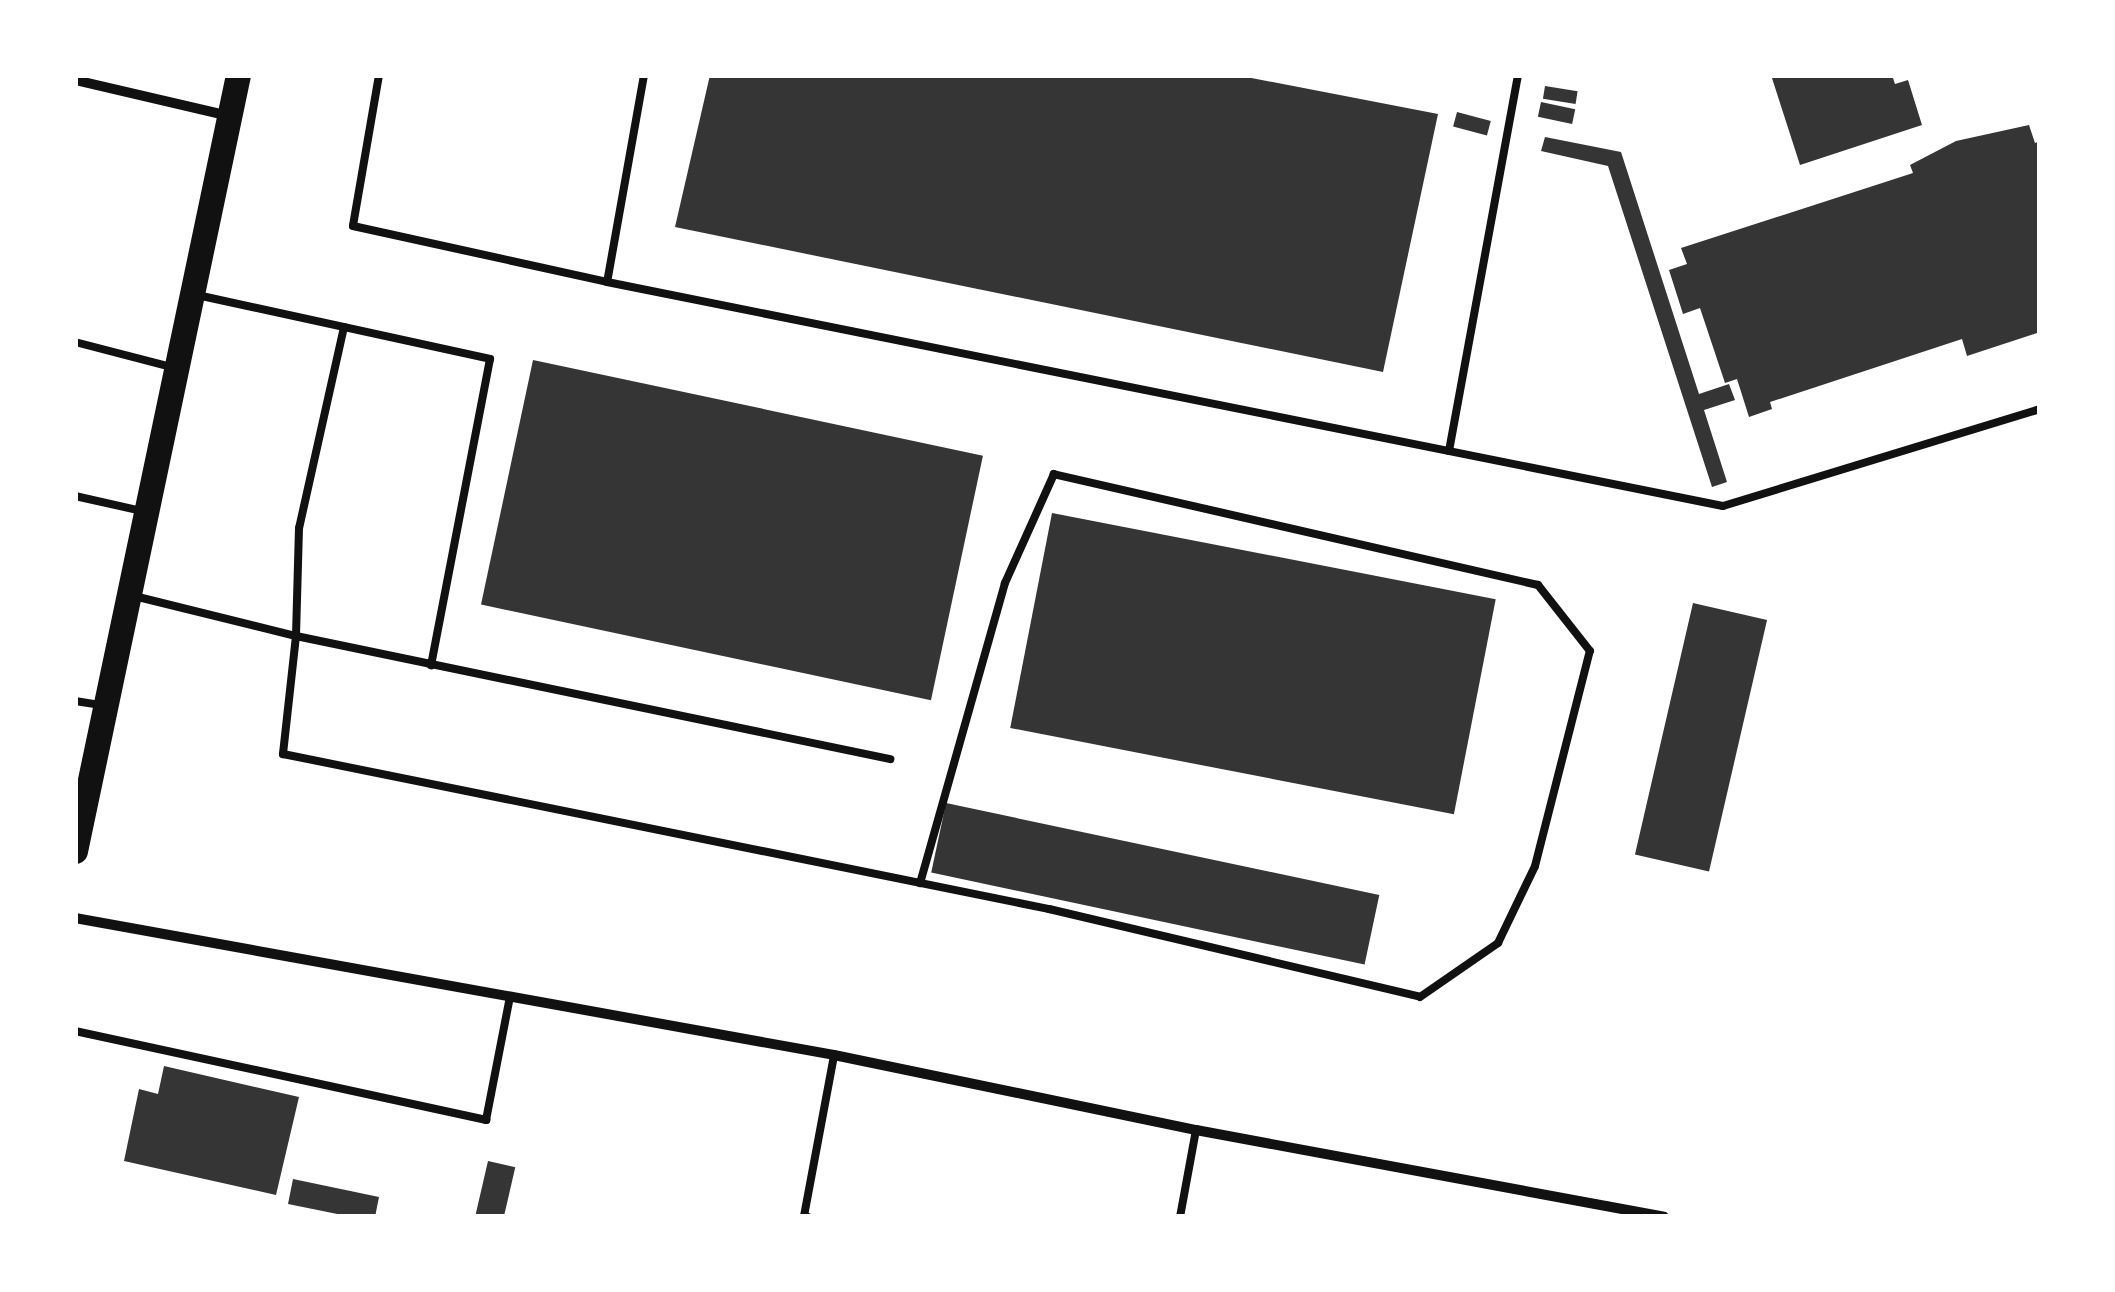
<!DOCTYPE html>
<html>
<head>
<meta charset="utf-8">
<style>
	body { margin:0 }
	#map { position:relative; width:2115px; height:1292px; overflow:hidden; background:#fff; font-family:Rubik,sans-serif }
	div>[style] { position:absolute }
	.building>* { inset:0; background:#353535; transform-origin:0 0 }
	.service>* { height:8px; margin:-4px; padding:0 4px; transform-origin:4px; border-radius:4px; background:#111 }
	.minor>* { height:10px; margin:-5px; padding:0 5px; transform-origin:5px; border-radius:5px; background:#111 }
	.primary>* { height:25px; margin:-12.5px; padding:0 12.5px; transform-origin:12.5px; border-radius:12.5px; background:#111 }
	span { translate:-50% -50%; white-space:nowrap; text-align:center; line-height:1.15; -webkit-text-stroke:9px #fff; paint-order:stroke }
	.frame { position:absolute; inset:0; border:78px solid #fff; pointer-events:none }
</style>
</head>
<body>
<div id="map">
	<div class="building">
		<div style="clip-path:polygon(710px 75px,1236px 75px,1438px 114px,1383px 372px,675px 227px)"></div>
		<div style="clip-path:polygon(1771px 75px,1892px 75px,1895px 84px,1908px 80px,1922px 125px,1800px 165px)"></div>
		<div style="left:1545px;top:86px;width:33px;height:13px;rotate:9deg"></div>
		<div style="left:1541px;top:102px;width:35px;height:15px;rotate:12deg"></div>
		<div style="left:1457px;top:112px;width:35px;height:15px;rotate:15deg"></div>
		<div style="clip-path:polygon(2029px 125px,2035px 143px,2040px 141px,2040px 332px,1967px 356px,1962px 339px,1770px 402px,1772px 409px,1749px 417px,1737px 379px,1725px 383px,1700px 308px,1683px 314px,1669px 270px,1687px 264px,1681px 248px,1913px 173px,1910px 165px,1956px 141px)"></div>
		<div style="clip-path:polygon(1545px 137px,1621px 152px,1699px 394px,1729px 384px,1735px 400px,1704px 410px,1727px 482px,1712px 487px,1608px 166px,1541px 151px)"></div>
		<div style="left:533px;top:360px;width:460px;height:250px;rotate:12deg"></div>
		<div style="left:1052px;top:513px;width:452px;height:219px;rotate:11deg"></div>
		<div style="left:1693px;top:603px;width:76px;height:258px;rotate:13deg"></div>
		<div style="left:946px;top:803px;width:443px;height:71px;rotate:12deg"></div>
		<div style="clip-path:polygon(164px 1066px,299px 1097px,276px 1195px,124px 1161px,139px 1089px,158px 1094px)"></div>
		<div style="left:488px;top:1161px;width:28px;height:57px;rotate:13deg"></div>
		<div style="clip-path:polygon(293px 1179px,379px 1197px,375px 1217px,352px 1217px,288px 1204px)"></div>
	</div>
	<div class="service">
		<div style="left:379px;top:75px;width:153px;rotate:99.8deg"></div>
		<div style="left:353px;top:226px;width:260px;rotate:12.4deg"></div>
		<div style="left:644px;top:75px;width:210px;rotate:100.1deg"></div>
		<div style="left:607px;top:282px;width:1138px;rotate:11.35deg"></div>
		<div style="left:1723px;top:506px;width:332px;rotate:-17deg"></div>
		<div style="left:197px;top:295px;width:300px;rotate:12.3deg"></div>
		<div style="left:490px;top:359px;width:312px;rotate:100.9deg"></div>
		<div style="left:344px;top:327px;width:206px;rotate:102.6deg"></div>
		<div style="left:299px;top:528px;width:108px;rotate:91.6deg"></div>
		<div style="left:296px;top:636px;width:607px;rotate:11.7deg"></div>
		<div style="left:75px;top:342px;width:100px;rotate:14.5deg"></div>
		<div style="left:1449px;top:451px;width:382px;rotate:-79.6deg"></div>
		<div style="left:75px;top:496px;width:69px;rotate:12.6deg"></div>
		<div style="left:134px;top:596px;width:167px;rotate:13.9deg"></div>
		<div style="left:296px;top:636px;width:119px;rotate:96.3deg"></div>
		<div style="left:283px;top:754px;width:782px;rotate:11.44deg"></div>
		<div style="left:1049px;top:909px;width:381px;rotate:13.3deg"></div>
		<div style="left:1420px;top:997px;width:95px;rotate:-34.7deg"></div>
		<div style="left:1498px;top:943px;width:85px;rotate:-64.3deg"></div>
		<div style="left:1535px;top:866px;width:222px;rotate:-75.7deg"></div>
		<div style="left:1590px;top:651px;width:84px;rotate:-128.2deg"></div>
		<div style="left:1538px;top:585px;width:497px;rotate:-167.1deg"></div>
		<div style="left:1054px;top:474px;width:120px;rotate:114.2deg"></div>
		<div style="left:1005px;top:583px;width:312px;rotate:105.8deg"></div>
		<div style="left:75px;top:701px;width:25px;rotate:9deg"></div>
		<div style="left:75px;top:1031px;width:421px;rotate:12.2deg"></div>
		<div style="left:486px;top:1120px;width:125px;rotate:-79deg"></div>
		<div style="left:808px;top:1217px;width:4px;rotate:-166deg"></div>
		<div style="left:804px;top:1216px;width:164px;rotate:-79.4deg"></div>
		<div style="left:1180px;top:1217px;width:88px;rotate:-79.6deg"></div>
	</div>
	<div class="minor">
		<div style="left:75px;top:80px;width:159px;rotate:13.1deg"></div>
		<div style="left:75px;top:918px;width:771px;rotate:10.23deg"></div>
		<div style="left:834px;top:1055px;width:370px;rotate:11.7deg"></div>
		<div style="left:1196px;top:1130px;width:476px;rotate:10.5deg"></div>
	</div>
	<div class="primary">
		<div style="left:75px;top:851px;width:793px;rotate:-78.14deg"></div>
	</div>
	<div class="frame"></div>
</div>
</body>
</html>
